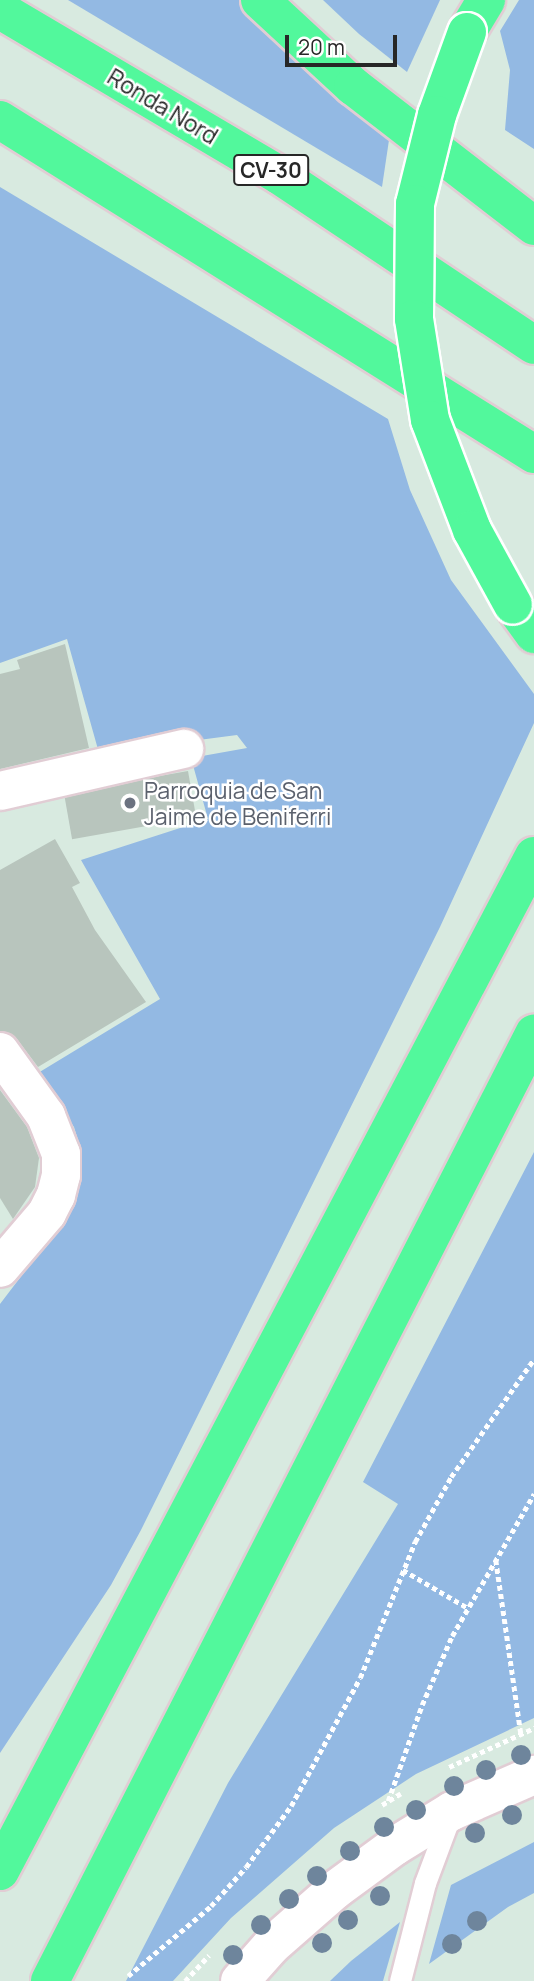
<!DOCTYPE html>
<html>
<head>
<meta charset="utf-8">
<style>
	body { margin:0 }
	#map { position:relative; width:534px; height:1981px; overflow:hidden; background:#d8eae0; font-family:Manrope,sans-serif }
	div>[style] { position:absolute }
	.green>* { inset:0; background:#93b9e3 }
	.building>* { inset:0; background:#b8c5bd; transform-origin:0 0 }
	.path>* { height:4.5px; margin-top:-2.25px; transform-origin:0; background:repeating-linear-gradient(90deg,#fff 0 5px,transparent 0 8.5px) }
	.roads { filter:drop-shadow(2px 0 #e1cdd4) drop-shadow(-2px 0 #e1cdd4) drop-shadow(0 2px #e1cdd4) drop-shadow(0 -2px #e1cdd4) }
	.service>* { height:21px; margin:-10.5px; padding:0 10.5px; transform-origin:10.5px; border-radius:10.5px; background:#fff }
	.minor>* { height:38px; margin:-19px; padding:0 19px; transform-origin:19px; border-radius:19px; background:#fff }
	.trunk>* { height:38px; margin:-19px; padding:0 19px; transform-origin:19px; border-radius:19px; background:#52f89c }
	.bridges { filter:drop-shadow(2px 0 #fff) drop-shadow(-2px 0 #fff) drop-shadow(0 2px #fff) drop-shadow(0 -2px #fff) }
	.trunk-bridge>* { height:38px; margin:-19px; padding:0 19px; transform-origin:19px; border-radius:19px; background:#52f89c }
	.trees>* { width:20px; height:20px; margin:-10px; border-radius:50%; background:#6e859c }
	.dots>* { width:19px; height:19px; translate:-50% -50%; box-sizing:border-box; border:4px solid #fff; border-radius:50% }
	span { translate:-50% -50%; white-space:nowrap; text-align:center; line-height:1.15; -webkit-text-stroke:5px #fff; paint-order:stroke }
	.shield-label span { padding:2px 5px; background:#fff; border:2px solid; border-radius:5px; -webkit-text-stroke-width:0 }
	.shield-label { font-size:21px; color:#272727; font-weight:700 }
	.street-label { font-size:23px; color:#272727 }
	.worship-label { font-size:23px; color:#5b616d }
	.left { translate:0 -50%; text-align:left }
	.scale { position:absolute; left:285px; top:35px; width:112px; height:32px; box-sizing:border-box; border:4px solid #272727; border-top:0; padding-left:9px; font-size:21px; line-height:24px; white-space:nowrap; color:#272727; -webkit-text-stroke:5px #fff; paint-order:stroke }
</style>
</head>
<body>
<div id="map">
	<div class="green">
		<div style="clip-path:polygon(68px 0,240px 0,389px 140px,382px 187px)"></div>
		<div style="clip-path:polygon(323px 0,440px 0,407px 72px,359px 34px)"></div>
		<div style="clip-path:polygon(519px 0,534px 0,534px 149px,505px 130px,510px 70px,500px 31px)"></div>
		<div style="clip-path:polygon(0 187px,388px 419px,410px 490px,451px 580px,534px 694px,534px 723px,440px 927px,141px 1530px,111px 1585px,0 1753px,0 1304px,58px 1228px,80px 1179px,82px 1153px,74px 1127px,38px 1073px,160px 999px,81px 860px,208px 819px,191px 758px,247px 748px,237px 735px,99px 753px,67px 639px,0 663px)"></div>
		<div style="clip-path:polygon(534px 1152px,534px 1718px,416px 1774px,334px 1828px,231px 1918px,173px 1981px,126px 1981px,228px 1783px,398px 1504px,363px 1482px)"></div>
		<div style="clip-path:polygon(534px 1842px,534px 1893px,508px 1907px,429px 1964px,451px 1885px)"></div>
		<div style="clip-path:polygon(400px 1922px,383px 1981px,330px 1981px,351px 1961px)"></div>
	</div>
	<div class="building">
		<div style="clip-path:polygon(65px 644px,89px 748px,0 769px,0 674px,20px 669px,17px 660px)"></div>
		<div style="left:188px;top:771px;width:47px;height:126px;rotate:80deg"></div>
		<div style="clip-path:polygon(55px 839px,80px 883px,72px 887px,95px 930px,146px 1002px,38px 1067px,17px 1039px,0 1031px,0 870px)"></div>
		<div style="clip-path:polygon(0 1090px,27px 1127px,39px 1158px,35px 1187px,13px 1219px,0 1198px)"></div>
	</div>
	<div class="path">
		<div style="left:496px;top:1560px;width:175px;rotate:81.8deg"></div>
		<div style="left:403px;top:1570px;width:75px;rotate:30.3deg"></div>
		<div style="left:449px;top:1767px;width:94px;rotate:-24.6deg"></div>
		<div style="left:388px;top:1801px;width:102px;rotate:-70.5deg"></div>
		<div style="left:422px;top:1705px;width:75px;rotate:-66.5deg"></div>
		<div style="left:452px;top:1636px;width:164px;rotate:-60deg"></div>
		<div style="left:382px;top:1805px;width:22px;rotate:-32deg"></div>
		<div style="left:128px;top:1976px;width:109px;rotate:-40.1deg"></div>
		<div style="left:211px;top:1906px;width:52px;rotate:-48.1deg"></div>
		<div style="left:246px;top:1867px;width:76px;rotate:-53.6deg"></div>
		<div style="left:291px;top:1806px;width:145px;rotate:-61.7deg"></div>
		<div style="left:360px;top:1678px;width:147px;rotate:-68deg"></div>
		<div style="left:415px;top:1542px;width:74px;rotate:-61deg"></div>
		<div style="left:451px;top:1477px;width:144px;rotate:-54.9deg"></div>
		<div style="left:185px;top:1981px;width:35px;rotate:-47deg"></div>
	</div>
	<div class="roads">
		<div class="service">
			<div style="left:400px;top:1981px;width:101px;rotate:-75.7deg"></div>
			<div style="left:425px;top:1883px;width:72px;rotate:-69.5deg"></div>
		</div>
		<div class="minor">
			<div style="left:0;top:791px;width:189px;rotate:-12.9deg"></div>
			<div style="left:0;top:1052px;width:79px;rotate:54.3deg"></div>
			<div style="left:46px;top:1116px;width:41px;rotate:68.5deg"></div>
			<div style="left:61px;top:1154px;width:21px;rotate:90deg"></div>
			<div style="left:61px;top:1175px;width:21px;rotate:104deg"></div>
			<div style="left:56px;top:1195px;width:20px;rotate:117deg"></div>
			<div style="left:47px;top:1213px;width:72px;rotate:130.5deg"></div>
			<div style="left:240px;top:1981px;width:47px;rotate:-48.5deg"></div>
			<div style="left:271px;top:1946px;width:85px;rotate:-41.2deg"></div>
			<div style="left:335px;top:1890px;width:74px;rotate:-36.3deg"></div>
			<div style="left:395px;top:1846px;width:67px;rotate:-31.6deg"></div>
			<div style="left:452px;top:1811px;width:90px;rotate:-23.7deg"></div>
		</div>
		<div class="trunk">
			<div style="left:260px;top:0;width:127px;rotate:42.8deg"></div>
			<div style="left:353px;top:86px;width:229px;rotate:37.7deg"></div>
			<div style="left:0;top:10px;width:324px;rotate:30.6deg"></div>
			<div style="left:279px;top:175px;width:306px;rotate:33.7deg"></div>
			<div style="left:467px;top:32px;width:37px;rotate:-59deg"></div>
			<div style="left:0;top:120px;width:630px;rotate:32.02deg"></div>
			<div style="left:513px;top:605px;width:36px;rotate:54deg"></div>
			<div style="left:0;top:1871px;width:1147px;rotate:-62.25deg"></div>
			<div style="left:50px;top:1981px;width:1064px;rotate:-62.93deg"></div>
		</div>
	</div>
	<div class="bridges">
		<div class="trunk-bridge">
			<div style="left:467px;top:32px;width:88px;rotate:109.9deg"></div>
			<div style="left:437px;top:115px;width:92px;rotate:103.9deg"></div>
			<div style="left:415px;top:204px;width:115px;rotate:90.5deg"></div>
			<div style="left:414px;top:319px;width:102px;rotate:81deg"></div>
			<div style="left:430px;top:420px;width:118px;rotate:69.1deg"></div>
			<div style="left:472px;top:530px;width:85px;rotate:61.3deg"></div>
		</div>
	</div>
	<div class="trees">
		<div style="left:521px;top:1755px"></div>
		<div style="left:486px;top:1770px"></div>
		<div style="left:454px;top:1786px"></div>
		<div style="left:416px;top:1810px"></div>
		<div style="left:512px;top:1815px"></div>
		<div style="left:384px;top:1827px"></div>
		<div style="left:475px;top:1833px"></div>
		<div style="left:350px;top:1851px"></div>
		<div style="left:317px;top:1876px"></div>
		<div style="left:380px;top:1896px"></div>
		<div style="left:289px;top:1899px"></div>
		<div style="left:348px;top:1920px"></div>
		<div style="left:477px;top:1921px"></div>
		<div style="left:261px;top:1925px"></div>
		<div style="left:322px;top:1943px"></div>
		<div style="left:452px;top:1944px"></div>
		<div style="left:233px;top:1955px"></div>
	</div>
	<div class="dots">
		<div style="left:130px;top:803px;background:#6b7280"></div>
	</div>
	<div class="shield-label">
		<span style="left:271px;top:170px">CV-30</span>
	</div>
	<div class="street-label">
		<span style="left:163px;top:106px;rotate:31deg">Ronda Nord</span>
	</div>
	<div class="worship-label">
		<span class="left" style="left:144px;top:803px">Parroquia de San<br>Jaime de Beniferri</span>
	</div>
	<div class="scale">20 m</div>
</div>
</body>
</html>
